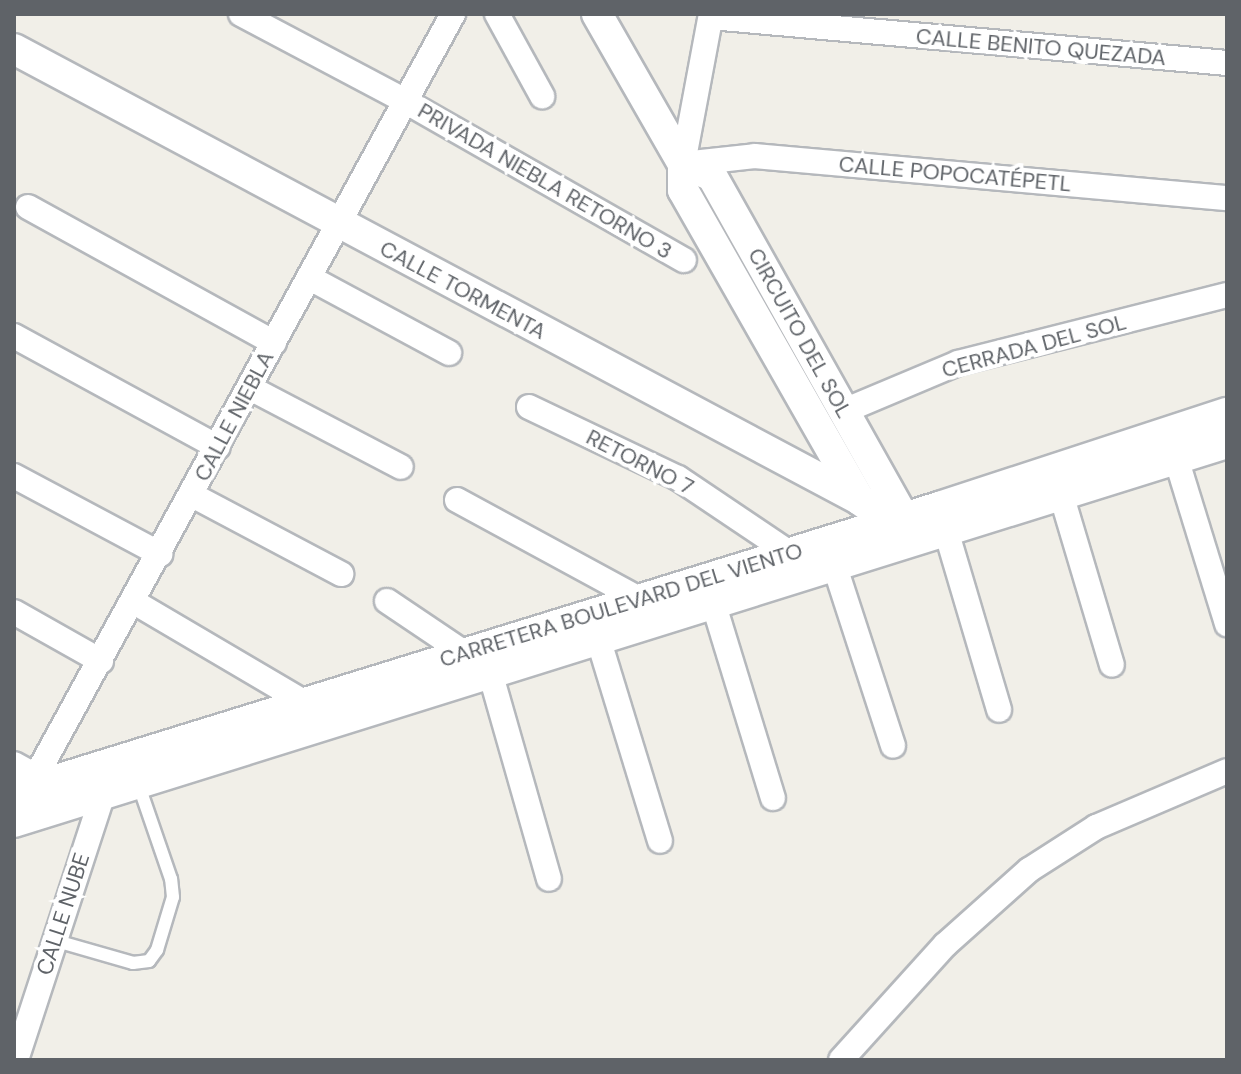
<!DOCTYPE html>
<html>
<head>
<meta charset="utf-8">
<style>
	body { margin:0 }
	#map { position:relative; width:1241px; height:1074px; overflow:hidden; background:#f1efe8; font-family:"DM Sans",sans-serif }
	div>[style] { position:absolute }
	.roads { filter:drop-shadow(2px 0 #b5b8bc) drop-shadow(-2px 0 #b5b8bc) drop-shadow(0 2px #b5b8bc) drop-shadow(0 -2px #b5b8bc) }
	.service>* { height:12px; margin:-6px; padding:0 6px; transform-origin:6px; border-radius:6px; background:#fff }
	.minor>* { height:24px; margin:-12px; padding:0 12px; transform-origin:12px; border-radius:12px; background:#fff }
	.tertiary>* { height:30px; margin:-15px; padding:0 15px; transform-origin:15px; border-radius:15px; background:#fff }
	span { translate:-50% -50%; white-space:nowrap; text-align:center; line-height:1.15; -webkit-text-stroke:8px #fff; paint-order:stroke }
	.street-label { font-size:22px; color:#5f6368 }
	.frame { position:absolute; inset:0; border:16px solid #5f6368; pointer-events:none }
</style>
</head>
<body>
<div id="map">
	<div class="roads">
		<div class="service">
			<div style="left:53px;top:940px;width:83px;rotate:16deg"></div>
			<div style="left:133px;top:963px;width:16px;rotate:-7deg"></div>
			<div style="left:149px;top:961px;width:14px;rotate:-54deg"></div>
			<div style="left:157px;top:950px;width:55px;rotate:-73.2deg"></div>
			<div style="left:173px;top:897px;width:18px;rotate:-96deg"></div>
			<div style="left:171px;top:879px;width:102px;rotate:-109deg"></div>
		</div>
		<div class="minor">
			<div style="left:241px;top:14px;width:186px;rotate:27.9deg"></div>
			<div style="left:405px;top:101px;width:321px;rotate:29.7deg"></div>
			<div style="left:497px;top:14px;width:94px;rotate:61.2deg"></div>
			<div style="left:711px;top:14px;width:153px;rotate:100.6deg"></div>
			<div style="left:683px;top:164px;width:72px;rotate:-6.3deg"></div>
			<div style="left:755px;top:156px;width:474px;rotate:5.1deg"></div>
			<div style="left:711px;top:17px;width:518px;rotate:5.09deg"></div>
			<div style="left:28px;top:207px;width:281px;rotate:28.9deg"></div>
			<div style="left:310px;top:278px;width:158px;rotate:28.3deg"></div>
			<div style="left:14px;top:336px;width:232px;rotate:28.6deg"></div>
			<div style="left:250px;top:388px;width:170px;rotate:27.6deg"></div>
			<div style="left:529px;top:407px;width:165px;rotate:25.5deg"></div>
			<div style="left:678px;top:478px;width:133px;rotate:33.9deg"></div>
			<div style="left:844px;top:411px;width:124px;rotate:-22.8deg"></div>
			<div style="left:958px;top:363px;width:277px;rotate:-14.2deg"></div>
			<div style="left:1176px;top:458px;width:174px;rotate:72.9deg"></div>
			<div style="left:14px;top:476px;width:166px;rotate:28.1deg"></div>
			<div style="left:1061px;top:494px;width:178px;rotate:73.4deg"></div>
			<div style="left:192px;top:495px;width:169px;rotate:27.9deg"></div>
			<div style="left:457px;top:500px;width:209px;rotate:28.5deg"></div>
			<div style="left:942px;top:517px;width:201px;rotate:73.5deg"></div>
			<div style="left:834px;top:564px;width:191px;rotate:72deg"></div>
			<div style="left:387px;top:601px;width:95px;rotate:33.9deg"></div>
			<div style="left:134px;top:602px;width:201px;rotate:30.5deg"></div>
			<div style="left:713px;top:602px;width:205px;rotate:73deg"></div>
			<div style="left:14px;top:612px;width:100px;rotate:29.4deg"></div>
			<div style="left:598px;top:638px;width:212px;rotate:73deg"></div>
			<div style="left:490px;top:672px;width:215px;rotate:74.1deg"></div>
			<div style="left:14px;top:764px;width:25px;rotate:29deg"></div>
			<div style="left:28px;top:800px;width:25px;rotate:-72deg"></div>
			<div style="left:36px;top:776px;width:869px;rotate:-61.31deg"></div>
			<div style="left:16px;top:1060px;width:280px;rotate:-71.9deg"></div>
			<div style="left:103px;top:794px;width:12px;rotate:-104deg"></div>
			<div style="left:841px;top:1060px;width:155px;rotate:-47.9deg"></div>
			<div style="left:945px;top:945px;width:113px;rotate:-41.8deg"></div>
			<div style="left:1029px;top:870px;width:80px;rotate:-32.7deg"></div>
			<div style="left:1096px;top:827px;width:142px;rotate:-23.1deg"></div>
		</div>
		<div class="tertiary">
			<div style="left:597px;top:14px;width:173px;rotate:60.2deg"></div>
			<div style="left:683px;top:164px;width:26px;rotate:90deg"></div>
			<div style="left:683px;top:190px;width:357px;rotate:60.3deg"></div>
			<div style="left:14px;top:49px;width:959px;rotate:28.06deg"></div>
			<div style="left:860px;top:500px;width:37px;rotate:36deg"></div>
			<div style="left:890px;top:522px;width:13px;rotate:72deg"></div>
			<div style="left:683px;top:164px;width:31px;rotate:22deg"></div>
			<div style="left:712px;top:176px;width:392px;rotate:60.7deg"></div>
			<div style="left:14px;top:793px;width:968px;rotate:-17.18deg"></div>
			<div style="left:939px;top:507px;width:303px;rotate:-18.1deg"></div>
			<div style="left:14px;top:822px;width:1271px;rotate:-17.35deg"></div>
		</div>
	</div>
	<div class="street-label">
		<span style="left:1041px;top:47px;rotate:5deg">CALLE BENITO QUEZADA</span>
		<span style="left:955px;top:174px;rotate:5deg">CALLE POPOCATÉPETL</span>
		<span style="left:545px;top:181px;rotate:30deg">PRIVADA NIEBLA RETORNO 3</span>
		<span style="left:463px;top:290px;rotate:28deg">CALLE TORMENTA</span>
		<span style="left:800px;top:333px;rotate:61deg">CIRCUITO DEL SOL</span>
		<span style="left:1034px;top:346px;rotate:-15deg">CERRADA DEL SOL</span>
		<span style="left:234px;top:416px;rotate:-62deg">CALLE NIEBLA</span>
		<span style="left:640px;top:462px;rotate:27deg">RETORNO 7</span>
		<span style="left:621px;top:605px;rotate:-17deg">CARRETERA BOULEVARD DEL VIENTO</span>
		<span style="left:63px;top:914px;rotate:-72deg">CALLE NUBE</span>
	</div>
	<div class="frame"></div>
</div>
</body>
</html>
